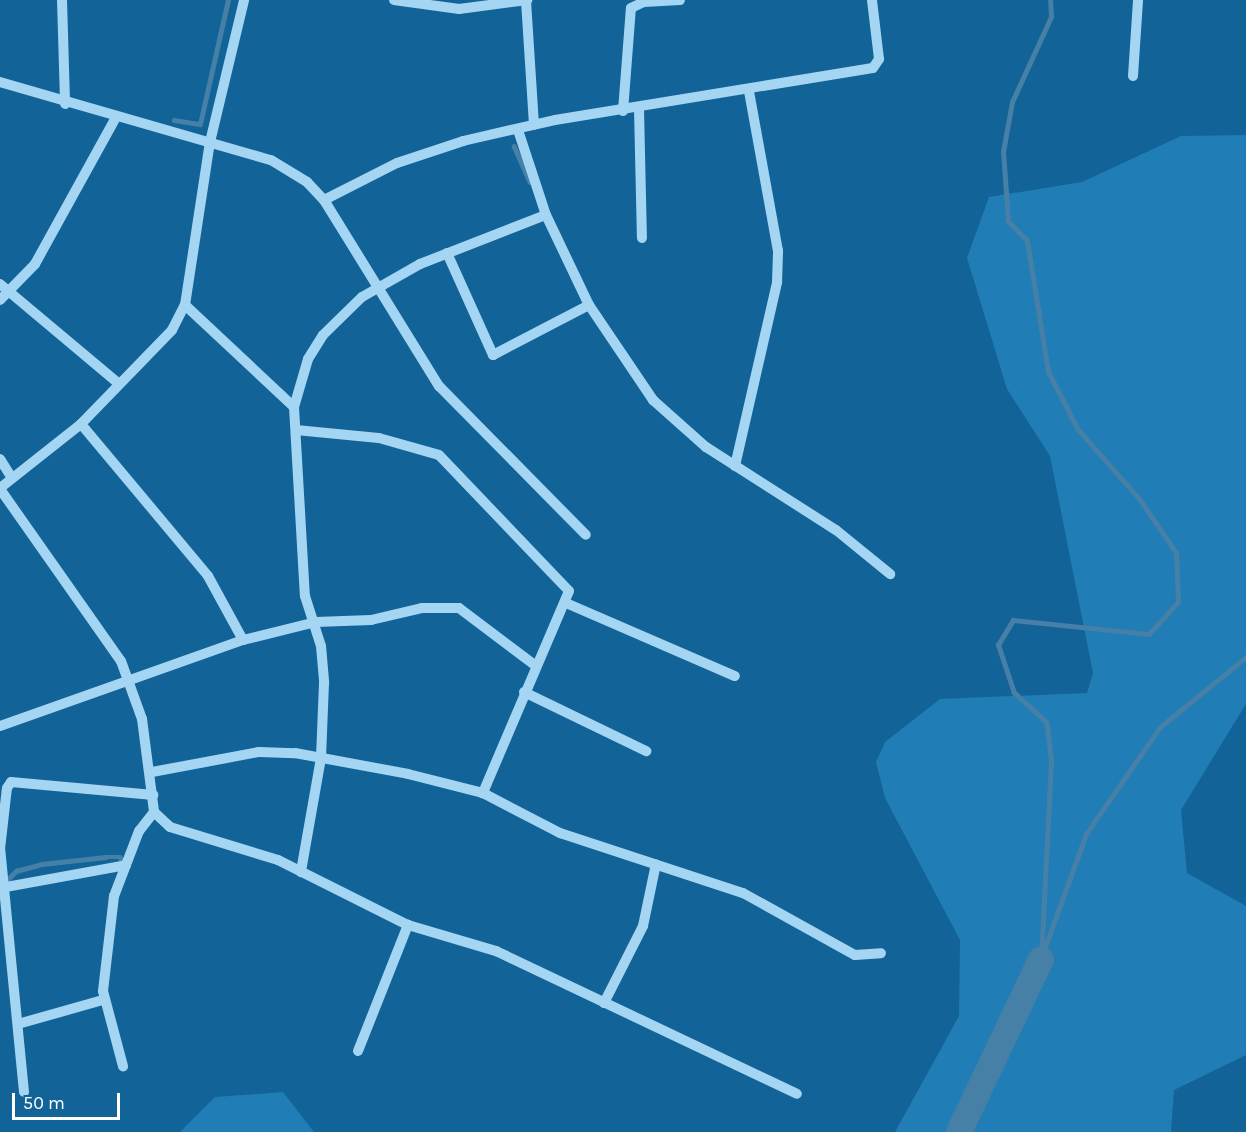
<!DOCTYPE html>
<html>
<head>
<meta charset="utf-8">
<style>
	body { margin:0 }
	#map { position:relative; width:1246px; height:1132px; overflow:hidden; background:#126398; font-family:Karla,sans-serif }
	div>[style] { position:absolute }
	.green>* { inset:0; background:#217db5 }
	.stream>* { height:4.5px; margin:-2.25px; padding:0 2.25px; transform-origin:2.25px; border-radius:2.25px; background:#4780a6 }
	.river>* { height:26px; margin:-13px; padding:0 13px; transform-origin:13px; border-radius:13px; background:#4780a6 }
	.minor>* { height:10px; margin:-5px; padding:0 5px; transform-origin:5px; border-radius:5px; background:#a4d5f3 }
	span { translate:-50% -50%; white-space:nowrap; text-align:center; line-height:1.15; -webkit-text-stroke:4.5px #126398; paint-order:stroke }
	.scale { position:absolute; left:12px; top:1093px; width:108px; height:27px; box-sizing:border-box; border:3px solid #fff; border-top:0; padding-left:8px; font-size:18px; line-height:21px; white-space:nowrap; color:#fff; -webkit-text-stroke:4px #126398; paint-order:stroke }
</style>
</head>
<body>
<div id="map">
	<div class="green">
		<div style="clip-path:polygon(1246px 135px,1246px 704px,1181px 810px,1187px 873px,1246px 906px,1246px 1055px,1174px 1090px,1171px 1132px,895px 1132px,959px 1016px,960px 940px,885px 798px,876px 762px,885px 742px,940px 699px,1087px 693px,1093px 673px,1050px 456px,1007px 389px,967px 258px,989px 197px,1082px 182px,1181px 136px)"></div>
		<div style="clip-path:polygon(283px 1092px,314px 1132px,180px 1132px,215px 1097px)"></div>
	</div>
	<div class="stream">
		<div style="left:174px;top:120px;width:26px;rotate:9deg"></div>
		<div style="left:200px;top:124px;width:127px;rotate:-77.3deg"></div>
		<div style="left:514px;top:146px;width:39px;rotate:66deg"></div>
		<div style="left:5px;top:882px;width:16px;rotate:-45deg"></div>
		<div style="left:16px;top:871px;width:27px;rotate:-15deg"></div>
		<div style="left:42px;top:864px;width:64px;rotate:-6.2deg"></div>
		<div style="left:106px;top:857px;width:14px"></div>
		<div style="left:120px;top:857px;width:7px;rotate:63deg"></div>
		<div style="left:1042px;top:955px;width:129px;rotate:-70deg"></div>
		<div style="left:1086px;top:834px;width:130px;rotate:-55.3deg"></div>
		<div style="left:1160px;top:727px;width:111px;rotate:-39.1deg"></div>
		<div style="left:1041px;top:959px;width:199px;rotate:-87.1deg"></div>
		<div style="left:1051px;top:760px;width:38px;rotate:-97deg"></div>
		<div style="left:1046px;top:722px;width:43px;rotate:-137.8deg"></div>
		<div style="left:1014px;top:693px;width:51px;rotate:-108.4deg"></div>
		<div style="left:998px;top:645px;width:29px;rotate:-59deg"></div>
		<div style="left:1013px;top:620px;width:137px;rotate:5.9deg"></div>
		<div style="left:1149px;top:634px;width:43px;rotate:-47.8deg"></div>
		<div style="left:1178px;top:602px;width:49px;rotate:-92.3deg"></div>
		<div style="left:1176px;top:553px;width:64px;rotate:-124.2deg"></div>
		<div style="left:1140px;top:500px;width:94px;rotate:-131.5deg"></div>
		<div style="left:1078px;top:430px;width:65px;rotate:-117.3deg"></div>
		<div style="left:1048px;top:372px;width:133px;rotate:-99.1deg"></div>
		<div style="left:1027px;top:241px;width:28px;rotate:-134deg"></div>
		<div style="left:1008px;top:221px;width:69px;rotate:-94.1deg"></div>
		<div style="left:1003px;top:152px;width:51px;rotate:-79.8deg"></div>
		<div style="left:1012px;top:102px;width:94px;rotate:-65.4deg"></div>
		<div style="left:1051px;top:17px;width:17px;rotate:-93deg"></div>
	</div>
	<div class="river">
		<div style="left:959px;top:1132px;width:191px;rotate:-64.6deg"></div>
	</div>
	<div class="minor">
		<div style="left:62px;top:0;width:104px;rotate:88.3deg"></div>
		<div style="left:394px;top:0;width:66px;rotate:7.9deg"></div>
		<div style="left:459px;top:9px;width:69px;rotate:-7.5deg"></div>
		<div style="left:526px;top:1px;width:124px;rotate:86.3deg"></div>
		<div style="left:1133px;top:76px;width:76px;rotate:-86.2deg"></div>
		<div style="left:0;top:82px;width:282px;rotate:16.1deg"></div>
		<div style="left:271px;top:160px;width:42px;rotate:31.4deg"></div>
		<div style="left:307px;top:182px;width:25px;rotate:47deg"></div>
		<div style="left:324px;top:200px;width:219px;rotate:58.3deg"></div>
		<div style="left:439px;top:386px;width:209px;rotate:45.4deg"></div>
		<div style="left:639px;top:109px;width:129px;rotate:88.7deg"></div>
		<div style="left:623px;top:111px;width:103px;rotate:-85.6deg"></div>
		<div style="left:631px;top:8px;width:14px;rotate:-25deg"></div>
		<div style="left:644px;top:2px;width:36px;rotate:-3deg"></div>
		<div style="left:518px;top:130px;width:89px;rotate:71.8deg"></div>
		<div style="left:546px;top:215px;width:100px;rotate:64.5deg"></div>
		<div style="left:589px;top:305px;width:115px;rotate:56deg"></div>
		<div style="left:653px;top:400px;width:71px;rotate:41.6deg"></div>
		<div style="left:706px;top:447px;width:154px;rotate:32.6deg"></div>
		<div style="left:836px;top:530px;width:70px;rotate:39.2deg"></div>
		<div style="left:324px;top:200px;width:82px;rotate:-26.9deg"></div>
		<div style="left:397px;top:163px;width:70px;rotate:-18.4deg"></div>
		<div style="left:463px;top:141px;width:94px;rotate:-12.9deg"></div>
		<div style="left:555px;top:120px;width:322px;rotate:-9.3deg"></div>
		<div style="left:873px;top:68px;width:11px;rotate:-56deg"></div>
		<div style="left:879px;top:59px;width:59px;rotate:-96.8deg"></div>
		<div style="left:447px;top:253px;width:112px;rotate:65.7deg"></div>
		<div style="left:493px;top:355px;width:108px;rotate:-27.5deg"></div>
		<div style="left:0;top:284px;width:155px;rotate:40deg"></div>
		<div style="left:0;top:300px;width:50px;rotate:-45.8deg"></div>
		<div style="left:35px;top:264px;width:166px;rotate:-61.1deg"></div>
		<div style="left:185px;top:305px;width:149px;rotate:43.1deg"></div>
		<div style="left:294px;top:407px;width:189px;rotate:86.7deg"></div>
		<div style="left:305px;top:596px;width:52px;rotate:72.3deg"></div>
		<div style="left:321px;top:646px;width:37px;rotate:85deg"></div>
		<div style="left:324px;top:683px;width:75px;rotate:92.3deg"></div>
		<div style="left:321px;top:758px;width:116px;rotate:100deg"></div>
		<div style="left:294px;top:407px;width:50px;rotate:-73.7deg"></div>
		<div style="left:308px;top:359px;width:28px;rotate:-58deg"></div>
		<div style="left:323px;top:335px;width:54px;rotate:-44.3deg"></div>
		<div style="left:362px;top:297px;width:67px;rotate:-29.6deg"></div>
		<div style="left:420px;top:264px;width:135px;rotate:-21.3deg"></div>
		<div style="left:81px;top:424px;width:198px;rotate:50.1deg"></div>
		<div style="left:208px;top:576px;width:73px;rotate:61.3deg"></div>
		<div style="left:296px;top:430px;width:83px;rotate:5.5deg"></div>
		<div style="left:379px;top:438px;width:62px;rotate:15.8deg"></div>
		<div style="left:439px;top:455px;width:188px;rotate:46.3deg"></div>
		<div style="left:569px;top:591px;width:220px;rotate:113.1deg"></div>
		<div style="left:0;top:459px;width:22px;rotate:58deg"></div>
		<div style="left:735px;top:466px;width:189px;rotate:-77.1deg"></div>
		<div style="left:777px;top:282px;width:31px;rotate:-88deg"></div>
		<div style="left:778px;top:251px;width:163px;rotate:-100.3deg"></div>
		<div style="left:0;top:488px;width:103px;rotate:-38.3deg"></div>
		<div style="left:81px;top:424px;width:131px;rotate:-45.9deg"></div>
		<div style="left:172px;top:330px;width:28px;rotate:-63deg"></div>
		<div style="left:185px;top:305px;width:165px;rotate:-81.3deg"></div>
		<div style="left:210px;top:142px;width:146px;rotate:-76.5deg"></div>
		<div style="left:0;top:489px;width:210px;rotate:54.9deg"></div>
		<div style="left:121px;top:661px;width:62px;rotate:70.1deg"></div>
		<div style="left:142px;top:719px;width:94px;rotate:82.6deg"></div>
		<div style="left:154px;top:812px;width:24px;rotate:128deg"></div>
		<div style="left:139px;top:831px;width:70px;rotate:111deg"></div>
		<div style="left:114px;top:896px;width:96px;rotate:96.6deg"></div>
		<div style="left:103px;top:991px;width:78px;rotate:75.1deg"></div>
		<div style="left:566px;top:603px;width:184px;rotate:23.4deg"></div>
		<div style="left:524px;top:692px;width:136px;rotate:25.8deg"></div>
		<div style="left:0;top:726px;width:258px;rotate:-19.5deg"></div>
		<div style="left:243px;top:640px;width:75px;rotate:-13.9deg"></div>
		<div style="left:316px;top:622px;width:55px;rotate:-2.1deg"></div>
		<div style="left:371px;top:620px;width:52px;rotate:-13.2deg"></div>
		<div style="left:422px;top:608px;width:37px"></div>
		<div style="left:459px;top:608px;width:96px;rotate:37deg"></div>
		<div style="left:152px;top:772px;width:109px;rotate:-10.6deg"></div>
		<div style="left:259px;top:752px;width:36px;rotate:2deg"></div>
		<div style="left:295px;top:753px;width:115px;rotate:10.5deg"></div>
		<div style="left:408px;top:774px;width:77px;rotate:14.2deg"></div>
		<div style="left:483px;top:793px;width:87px;rotate:27.5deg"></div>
		<div style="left:560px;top:833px;width:193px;rotate:18.2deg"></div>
		<div style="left:743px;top:893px;width:128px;rotate:29deg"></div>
		<div style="left:855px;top:955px;width:26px;rotate:-4deg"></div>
		<div style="left:154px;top:812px;width:22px;rotate:43deg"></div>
		<div style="left:170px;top:827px;width:113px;rotate:17deg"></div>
		<div style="left:278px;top:860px;width:145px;rotate:26.6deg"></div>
		<div style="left:408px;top:925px;width:92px;rotate:16.5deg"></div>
		<div style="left:496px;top:951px;width:333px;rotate:25.4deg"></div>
		<div style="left:0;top:888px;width:128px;rotate:-10.3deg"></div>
		<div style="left:604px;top:1003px;width:86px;rotate:-63.1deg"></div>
		<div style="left:643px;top:926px;width:63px;rotate:-78.2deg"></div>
		<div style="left:18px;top:1024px;width:88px;rotate:-15.8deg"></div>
		<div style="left:358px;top:1051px;width:136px;rotate:-68.4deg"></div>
		<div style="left:24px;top:1092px;width:244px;rotate:-95.6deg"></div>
		<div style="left:0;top:849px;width:61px;rotate:-83.5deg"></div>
		<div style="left:7px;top:788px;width:7px;rotate:-56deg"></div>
		<div style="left:11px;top:782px;width:143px;rotate:5.2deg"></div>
	</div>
	<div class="scale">50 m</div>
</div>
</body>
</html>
